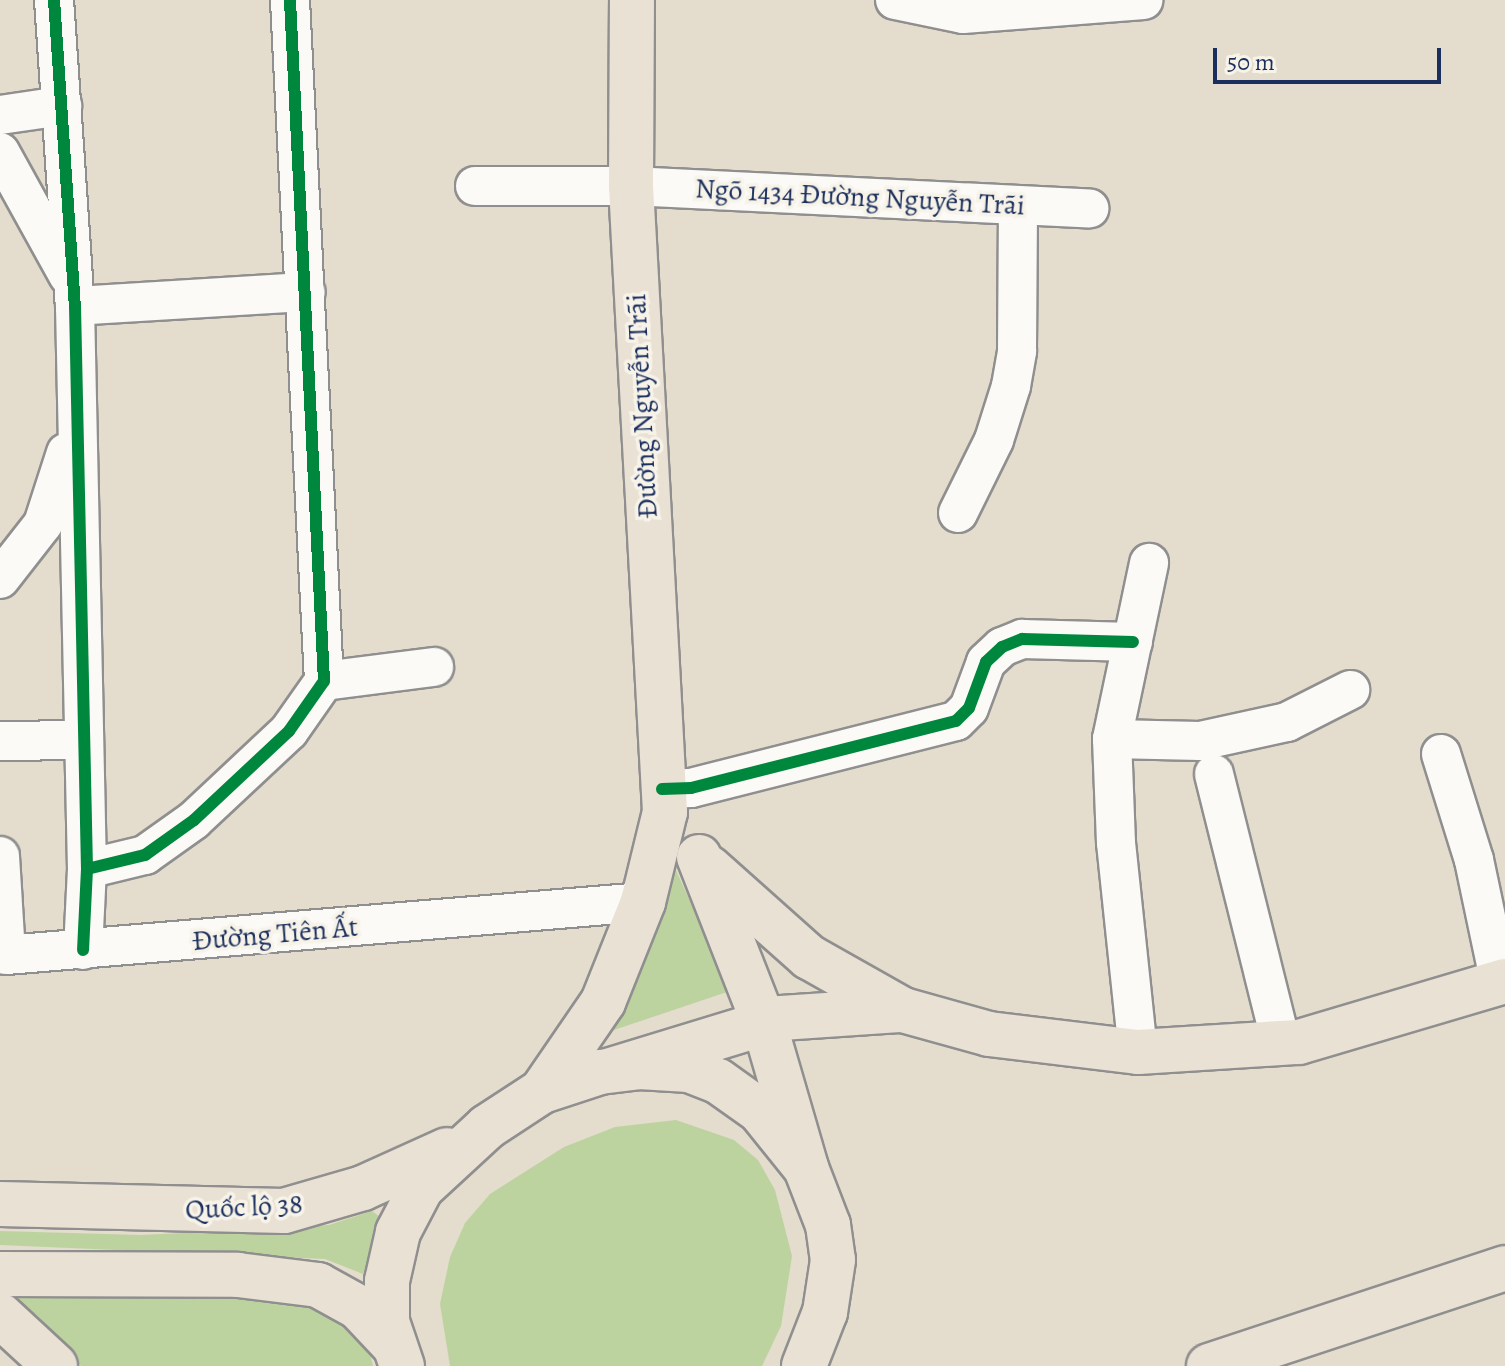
<!DOCTYPE html>
<html>
<head>
<meta charset="utf-8">
<style>
	body { margin:0 }
	#map { position:relative; width:1505px; height:1366px; overflow:hidden; background:#e4dccc; font-family:Alegreya,serif }
	div>[style] { position:absolute }
	.green>* { inset:0; background:#bdd39f }
	.roads { filter:drop-shadow(2px 0 #908f8f) drop-shadow(-2px 0 #908f8f) drop-shadow(0 2px #908f8f) drop-shadow(0 -2px #908f8f) }
	.minor>* { height:38px; margin:-19px; padding:0 19px; transform-origin:19px; border-radius:19px; background:#fbfaf7 }
	.major>* { height:44px; margin:-22px; padding:0 22px; transform-origin:22px; border-radius:22px; background:#eae1d5 }
	.highway>* { height:44px; margin:-22px; padding:0 22px; transform-origin:22px; border-radius:22px; background:#eae1d5 }
	.cycleway>* { height:12px; margin:-6px; padding:0 6px; transform-origin:6px; border-radius:6px; background:#00873e }
	span { translate:-50% -50%; white-space:nowrap; text-align:center; line-height:1.15; -webkit-text-stroke:7px #f7f3e8; paint-order:stroke }
	.street-label { font-size:28px; color:#1b2f5e }
	.scale { position:absolute; left:1213px; top:48px; width:228px; height:36px; box-sizing:border-box; border:4px solid #1b2f5e; border-top:0; padding-left:10px; font-size:24px; line-height:28px; white-space:nowrap; color:#1b2f5e; -webkit-text-stroke:6px #f7f3e8; paint-order:stroke }
</style>
</head>
<body>
<div id="map">
	<div class="green">
		<div style="clip-path:polygon(671px 859px,730px 991px,611px 1031px,647px 947px)"></div>
		<div style="clip-path:polygon(676px 1120px,734px 1140px,758px 1160px,775px 1190px,792px 1256px,781px 1326px,762px 1366px,450px 1366px,440px 1304px,450px 1257px,465px 1223px,490px 1194px,564px 1147px,615px 1127px)"></div>
		<div style="clip-path:polygon(372px 1211px,384px 1220px,363px 1274px,325px 1259px,0 1245px,0 1231px,141px 1235px,249px 1230px,329px 1225px)"></div>
		<div style="clip-path:polygon(0 1291px,299px 1298px,367px 1341px,373px 1366px,81px 1366px,38px 1316px)"></div>
	</div>
	<div class="roads">
		<div class="minor">
			<div style="left:54px;top:0;width:307px;rotate:86.1deg"></div>
			<div style="left:75px;top:306px;width:563px;rotate:88.78deg"></div>
			<div style="left:87px;top:869px;width:81px;rotate:92.8deg"></div>
			<div style="left:895px;top:0;width:69px;rotate:11.6deg"></div>
			<div style="left:963px;top:14px;width:181px;rotate:-4.4deg"></div>
			<div style="left:0;top:115px;width:63px;rotate:-8.3deg"></div>
			<div style="left:0;top:152px;width:141px;rotate:61.1deg"></div>
			<div style="left:475px;top:186px;width:156px"></div>
			<div style="left:631px;top:186px;width:459px;rotate:2.8deg"></div>
			<div style="left:75px;top:306px;width:231px;rotate:-3.5deg"></div>
			<div style="left:958px;top:513px;width:81px;rotate:-63.7deg"></div>
			<div style="left:994px;top:440px;width:57px;rotate:-72.5deg"></div>
			<div style="left:1011px;top:386px;width:36px;rotate:-80deg"></div>
			<div style="left:1017px;top:351px;width:146px;rotate:-89.6deg"></div>
			<div style="left:0;top:579px;width:70px;rotate:-52deg"></div>
			<div style="left:43px;top:524px;width:75px;rotate:-72.1deg"></div>
			<div style="left:324px;top:681px;width:111px;rotate:-7.3deg"></div>
			<div style="left:1112px;top:739px;width:88px;rotate:1.3deg"></div>
			<div style="left:1200px;top:741px;width:89px;rotate:-12.3deg"></div>
			<div style="left:1287px;top:722px;width:71px;rotate:-26.9deg"></div>
			<div style="left:0;top:741px;width:84px;rotate:-0.7deg"></div>
			<div style="left:1441px;top:754px;width:111px;rotate:72.7deg"></div>
			<div style="left:1474px;top:860px;width:126px;rotate:78.1deg"></div>
			<div style="left:1214px;top:774px;width:277px;rotate:76deg"></div>
			<div style="left:662px;top:789px;width:29px;rotate:-2deg"></div>
			<div style="left:691px;top:788px;width:273px;rotate:-14.2deg"></div>
			<div style="left:956px;top:721px;width:18px;rotate:-45deg"></div>
			<div style="left:969px;top:708px;width:49px;rotate:-69.7deg"></div>
			<div style="left:986px;top:662px;width:22px;rotate:-43deg"></div>
			<div style="left:1002px;top:647px;width:22px;rotate:-22deg"></div>
			<div style="left:1022px;top:639px;width:111px;rotate:1.5deg"></div>
			<div style="left:0;top:856px;width:99px;rotate:86.5deg"></div>
			<div style="left:6px;top:955px;width:639px;rotate:-4.76deg"></div>
			<div style="left:87px;top:869px;width:60px;rotate:-13.6deg"></div>
			<div style="left:145px;top:855px;width:60px;rotate:-35.5deg"></div>
			<div style="left:194px;top:820px;width:130px;rotate:-43.1deg"></div>
			<div style="left:289px;top:731px;width:61px;rotate:-55deg"></div>
			<div style="left:324px;top:681px;width:682px;rotate:-92.86deg"></div>
			<div style="left:1138px;top:1052px;width:210px;rotate:-96deg"></div>
			<div style="left:1116px;top:843px;width:104px;rotate:-92.2deg"></div>
			<div style="left:1112px;top:739px;width:180px;rotate:-78.1deg"></div>
		</div>
		<div class="major">
			<div style="left:699px;top:857px;width:178px;rotate:68.6deg"></div>
			<div style="left:764px;top:1023px;width:151px;rotate:73.8deg"></div>
			<div style="left:709px;top:868px;width:134px;rotate:41.7deg"></div>
			<div style="left:809px;top:957px;width:108px;rotate:29.4deg"></div>
			<div style="left:542px;top:1091px;width:108px;rotate:-55.6deg"></div>
			<div style="left:603px;top:1002px;width:108px;rotate:-68.2deg"></div>
			<div style="left:643px;top:902px;width:93px;rotate:-76.3deg"></div>
			<div style="left:665px;top:812px;width:627px;rotate:-93.11deg"></div>
			<div style="left:631px;top:186px;width:186px;rotate:-89.7deg"></div>
		</div>
		<div class="highway">
			<div style="left:611px;top:1070px;width:178px;rotate:-17deg"></div>
			<div style="left:781px;top:1018px;width:122px;rotate:-3.8deg"></div>
			<div style="left:903px;top:1010px;width:89px;rotate:15.6deg"></div>
			<div style="left:989px;top:1034px;width:150px;rotate:6.9deg"></div>
			<div style="left:1138px;top:1052px;width:161px;rotate:-3.6deg"></div>
			<div style="left:1299px;top:1042px;width:215px;rotate:-16.5deg"></div>
			<div style="left:0;top:1204px;width:284px;rotate:1.4deg"></div>
			<div style="left:284px;top:1211px;width:82px;rotate:-16.2deg"></div>
			<div style="left:363px;top:1188px;width:92px;rotate:-24.3deg"></div>
			<div style="left:0;top:1274px;width:238px;rotate:0.2deg"></div>
			<div style="left:238px;top:1275px;width:81px;rotate:7.1deg"></div>
			<div style="left:318px;top:1285px;width:46px;rotate:28.8deg"></div>
			<div style="left:358px;top:1307px;width:51px;rotate:46.6deg"></div>
			<div style="left:0;top:1315px;width:75px;rotate:42.8deg"></div>
			<div style="left:402px;top:1366px;width:46px;rotate:-108.8deg"></div>
			<div style="left:387px;top:1322px;width:41px;rotate:-90deg"></div>
			<div style="left:387px;top:1281px;width:50px;rotate:-77.3deg"></div>
			<div style="left:398px;top:1232px;width:50px;rotate:-62.4deg"></div>
			<div style="left:421px;top:1188px;width:90px;rotate:-42.7deg"></div>
			<div style="left:487px;top:1127px;width:66px;rotate:-33.2deg"></div>
			<div style="left:542px;top:1091px;width:61px;rotate:-18.1deg"></div>
			<div style="left:600px;top:1072px;width:39px;rotate:-7deg"></div>
			<div style="left:639px;top:1067px;width:50px;rotate:3.4deg"></div>
			<div style="left:689px;top:1070px;width:31px;rotate:21deg"></div>
			<div style="left:718px;top:1081px;width:52px;rotate:35.5deg"></div>
			<div style="left:760px;top:1111px;width:73px;rotate:51.1deg"></div>
			<div style="left:806px;top:1168px;width:61px;rotate:68.9deg"></div>
			<div style="left:828px;top:1225px;width:35px;rotate:82deg"></div>
			<div style="left:833px;top:1260px;width:53px;rotate:98.7deg"></div>
			<div style="left:825px;top:1312px;width:58px;rotate:111.3deg"></div>
			<div style="left:1209px;top:1366px;width:312px;rotate:-18.3deg"></div>
		</div>
	</div>
	<div class="cycleway">
		<div style="left:54px;top:0;width:307px;rotate:86.1deg"></div>
		<div style="left:75px;top:306px;width:563px;rotate:88.78deg"></div>
		<div style="left:87px;top:869px;width:81px;rotate:92.8deg"></div>
		<div style="left:662px;top:789px;width:29px;rotate:-2deg"></div>
		<div style="left:691px;top:788px;width:273px;rotate:-14.2deg"></div>
		<div style="left:956px;top:721px;width:18px;rotate:-45deg"></div>
		<div style="left:969px;top:708px;width:49px;rotate:-69.7deg"></div>
		<div style="left:986px;top:662px;width:22px;rotate:-43deg"></div>
		<div style="left:1002px;top:647px;width:22px;rotate:-22deg"></div>
		<div style="left:1022px;top:639px;width:111px;rotate:1.5deg"></div>
		<div style="left:87px;top:869px;width:60px;rotate:-13.6deg"></div>
		<div style="left:145px;top:855px;width:60px;rotate:-35.5deg"></div>
		<div style="left:194px;top:820px;width:130px;rotate:-43.1deg"></div>
		<div style="left:289px;top:731px;width:61px;rotate:-55deg"></div>
		<div style="left:324px;top:681px;width:682px;rotate:-92.86deg"></div>
	</div>
	<div class="street-label">
		<span style="left:860px;top:197px;rotate:3deg">Ngõ 1434 Đường Nguyễn Trãi</span>
		<span style="left:642px;top:406px;rotate:-93deg">Đường Nguyễn Trãi</span>
		<span style="left:275px;top:934px;rotate:-5deg">Đường Tiên Ất</span>
		<span style="left:244px;top:1207px;rotate:-3deg">Quốc lộ 38</span>
	</div>
	<div class="scale">50 m</div>
</div>
</body>
</html>
